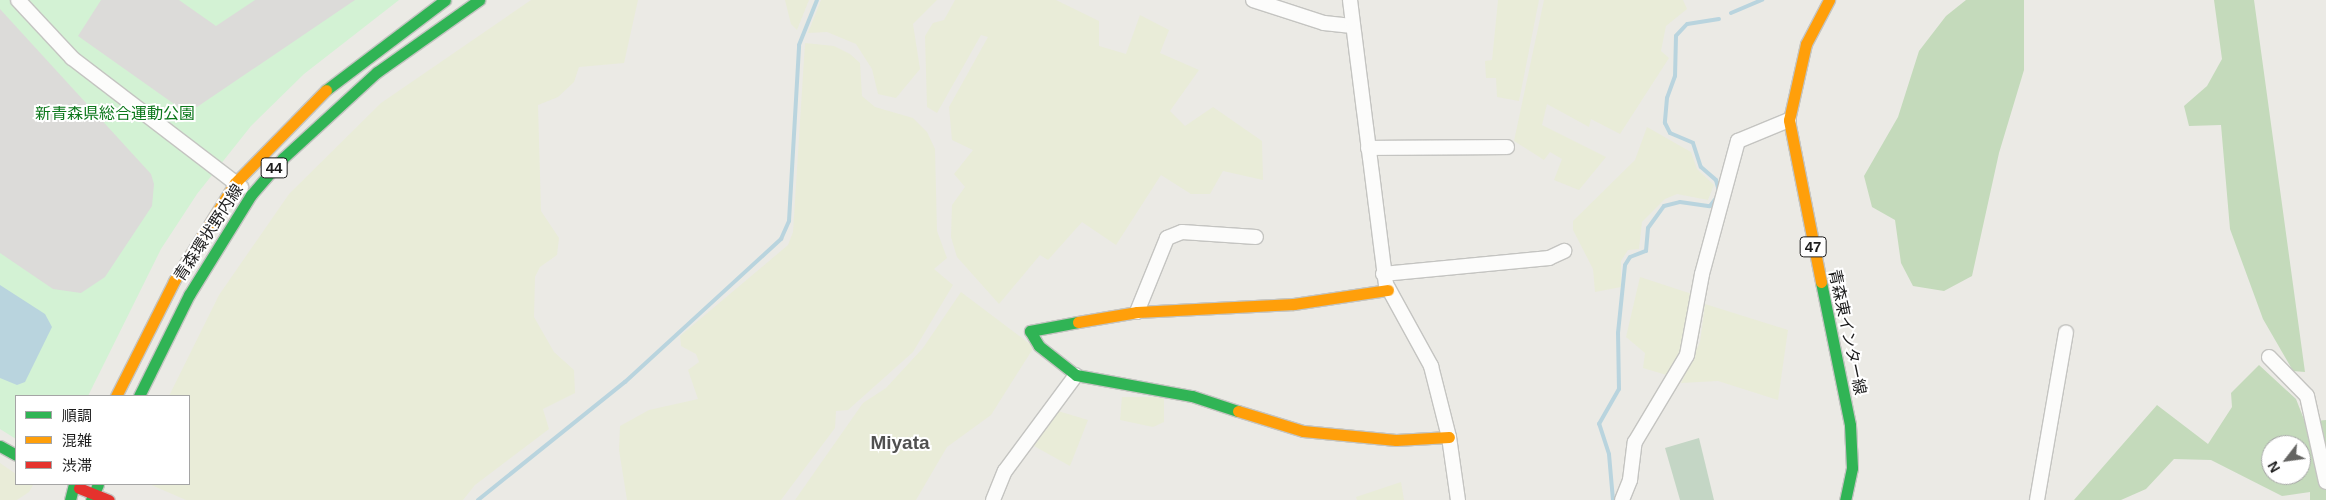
<!DOCTYPE html>
<html>
<head>
<meta charset="utf-8">
<style>
	body { margin:0 }
	#map { position:relative; width:2326px; height:500px; overflow:hidden; background:#ebeae5; font-family:Arial,"Noto Sans JP",sans-serif }
	div>[style] { position:absolute }
	.farmland>* { inset:0; background:#e9ecd8 }
	.forest>* { inset:0; background:#c4dabb }
	.cemetery>* { inset:0; background:#c4d6c5 }
	.park>* { inset:0; background:#d3f2d4 }
	.parking>* { inset:0; background:#dcdbd9 }
	.water>* { inset:0; background:#b9d4de }
	.stream>* { height:4px; margin:-2px; padding:0 2px; transform-origin:2px; border-radius:2px; background:#b9d4de }
	.roads { filter:drop-shadow(1px 0 #c4c4c1) drop-shadow(-1px 0 #c4c4c1) drop-shadow(0 1px #c4c4c1) drop-shadow(0 -1px #c4c4c1) }
	.street>* { height:14px; margin:-7px; padding:0 7px; transform-origin:7px; border-radius:7px; background:#fcfcfb }
	.fast>* { height:11px; margin:-5.5px; padding:0 5.5px; transform-origin:5.5px; border-radius:5.5px; background:#30b455 }
	.slow>* { height:11px; margin:-5.5px; padding:0 5.5px; transform-origin:5.5px; border-radius:5.5px; background:#ff9f0a }
	.jam>* { height:11px; margin:-5.5px; padding:0 5.5px; transform-origin:5.5px; border-radius:5.5px; background:#e5322d }
	span { translate:-50% -50%; white-space:nowrap; text-align:center; line-height:1.15; -webkit-text-stroke:4px #fff; paint-order:stroke }
	.shield-label span { padding:1px 4px; background:#fff; border:1px solid; border-radius:4px; -webkit-text-stroke-width:0 }
	.shield-label { font-size:15px; color:#1d1d1d; font-weight:700 }
	.park-label { font-size:16px; color:#0d781c }
	.street-label { font-size:16px; color:#1d1d1d }
	.quarter-label { font-size:19px; color:#505050; font-weight:700 }
	.legend { position:absolute; left:15px; top:395px; width:175px; height:90px; box-sizing:border-box; background:#fff; border:1px solid #a5a5a5; margin:0; padding:6px 9px; list-style:none; font-size:15px; color:#1d1d1d }
	.legend li { display:flex; align-items:center; gap:10px; height:25px }
	.legend b { width:25px; border:1px solid #a5a5a5 }
	.north { position:absolute; left:2261px; top:435px; width:50px; height:50px; box-sizing:border-box; background:#fff; border:1px solid #a5a5a5; border-radius:50%; rotate:240deg; font-size:14px; font-weight:700; line-height:20px; text-align:center; color:#1d1d1d }
	.north::after { content:''; display:block; margin:auto; width:18px; height:22px; background:#656563; clip-path:polygon(50% 0,100% 100%,50% 72%,0 100%) }
</style>
</head>
<body>
<div id="map">
	<div class="farmland">
		<div style="clip-path:polygon(531px 0,638px 0,624px 63px,579px 67px,574px 82px,558px 97px,538px 105px,541px 211px,559px 238px,557px 255px,540px 267px,535px 277px,534px 317px,554px 352px,574px 370px,575px 393px,543px 409px,549px 429px,475px 485px,463px 500px,186px 500px,149px 484px,189px 484px,189px 396px,169px 396px,219px 295px,289px 194px,381px 103px)"></div>
		<div style="clip-path:polygon(785px 0,809px 0,797px 30px,791px 24px)"></div>
		<div style="clip-path:polygon(821px 0,937px 0,913px 24px,920px 69px,896px 98px,878px 94px,872px 69px,856px 44px,827px 32px,808px 33px)"></div>
		<div style="clip-path:polygon(955px 0,1056px 0,1099px 21px,1099px 46px,1126px 54px,1140px 15px,1169px 30px,1160px 53px,1199px 70px,1170px 111px,1185px 126px,1213px 107px,1262px 141px,1263px 180px,1223px 171px,1210px 194px,1191px 194px,1161px 175px,1116px 245px,1082px 222px,1048px 260px,1040px 255px,999px 304px,957px 257px,951px 237px,952px 205px,965px 187px,954px 174px,973px 150px,952px 140px,949px 107px,988px 37px,981px 35px,937px 113px,927px 107px,925px 36px,933px 23px,944px 20px)"></div>
		<div style="clip-path:polygon(1498px 0,1539px 0,1519px 101px,1497px 97px,1496px 78px,1486px 78px,1485px 61px,1492px 60px)"></div>
		<div style="clip-path:polygon(1544px 0,1683px 0,1687px 9px,1666px 26px,1661px 51px,1669px 58px,1620px 134px,1591px 119px,1589px 127px,1547px 104px,1542px 125px,1606px 157px,1579px 190px,1554px 180px,1562px 159px,1550px 152px,1544px 160px,1514px 141px)"></div>
		<div style="clip-path:polygon(805px 43px,834px 46px,850px 54px,860px 63px,862px 96px,875px 107px,913px 118px,927px 132px,935px 149px,937px 231px,947px 258px,934px 269px,953px 285px,913px 352px,848px 410px,836px 411px,835px 428px,781px 500px,627px 500px,619px 450px,620px 426px,649px 410px,698px 399px,688px 370px,699px 362px,696px 354px,681px 346px,680px 336px,788px 245px,793px 232px)"></div>
		<div style="clip-path:polygon(1647px 127px,1691px 152px,1697px 169px,1714px 185px,1708px 200px,1677px 194px,1665px 199px,1642px 222px,1639px 249px,1628px 250px,1621px 261px,1621px 287px,1595px 292px,1593px 269px,1573px 230px,1573px 221px,1635px 160px)"></div>
		<div style="clip-path:polygon(1640px 277px,1692px 294px,1681px 349px,1670px 376px,1643px 368px,1645px 353px,1626px 337px)"></div>
		<div style="clip-path:polygon(961px 292px,1034px 347px,991px 415px,947px 447px,916px 500px,795px 500px,863px 403px,886px 388px,923px 348px)"></div>
		<div style="clip-path:polygon(1705px 304px,1788px 330px,1778px 400px,1718px 381px,1681px 383px,1700px 342px)"></div>
		<div style="clip-path:polygon(1122px 397px,1164px 397px,1164px 422px,1153px 427px,1120px 420px)"></div>
		<div style="clip-path:polygon(1058px 411px,1088px 420px,1070px 466px,1034px 446px)"></div>
		<div style="clip-path:polygon(0 463px,16px 474px,16px 484px,33px 485px,29px 492px,17px 500px,0 500px)"></div>
		<div style="clip-path:polygon(1401px 482px,1404px 500px,1357px 500px,1356px 497px)"></div>
	</div>
	<div class="forest">
		<div style="clip-path:polygon(1966px 0,2024px 0,2024px 70px,1999px 153px,1972px 276px,1944px 291px,1913px 286px,1901px 263px,1895px 220px,1872px 207px,1864px 176px,1898px 117px,1919px 51px,1946px 16px)"></div>
		<div style="clip-path:polygon(2214px 0,2254px 0,2305px 372px,2293px 371px,2263px 319px,2230px 229px,2221px 125px,2189px 126px,2184px 106px,2207px 86px,2222px 59px)"></div>
		<div style="clip-path:polygon(evenodd,2259px 365px,2296px 399px,2305px 422px,2326px 420px,2326px 500px,2310px 500px,2310px 492px,2282px 496px,2211px 460px,2174px 459px,2146px 489px,2121px 500px,2074px 500px,2157px 405px,2208px 444px,2232px 407px,2231px 393px,2259px 365px,2271px 445px,2301px 445px,2301px 475px,2271px 475px,2271px 445px)"></div>
	</div>
	<div class="cemetery">
		<div style="clip-path:polygon(1699px 438px,1714px 500px,1680px 500px,1665px 448px)"></div>
	</div>
	<div class="park">
		<div style="clip-path:polygon(0 0,399px 0,304px 74px,251px 126px,197px 194px,161px 249px,88px 396px,16px 396px,16px 439px,0 429px)"></div>
	</div>
	<div class="parking">
		<div style="clip-path:polygon(101px 0,179px 0,216px 26px,255px 0,355px 0,197px 107px,189px 103px,184px 111px,78px 36px)"></div>
		<div style="clip-path:polygon(0 9px,151px 174px,154px 184px,152px 206px,105px 277px,81px 293px,53px 289px,0 253px)"></div>
	</div>
	<div class="water">
		<div style="clip-path:polygon(0 285px,45px 314px,52px 327px,25px 382px,17px 385px,0 378px)"></div>
	</div>
	<div class="stream">
		<div style="left:1731px;top:13px;width:34px;rotate:-23deg"></div>
		<div style="left:1719px;top:19px;width:32px;rotate:171deg"></div>
		<div style="left:1687px;top:24px;width:16px;rotate:133deg"></div>
		<div style="left:1676px;top:36px;width:40px;rotate:91.4deg"></div>
		<div style="left:1675px;top:76px;width:23px;rotate:110deg"></div>
		<div style="left:1667px;top:98px;width:25px;rotate:95deg"></div>
		<div style="left:1665px;top:123px;width:11px;rotate:63deg"></div>
		<div style="left:1670px;top:133px;width:25px;rotate:23deg"></div>
		<div style="left:1693px;top:143px;width:25px;rotate:72deg"></div>
		<div style="left:1701px;top:167px;width:20px;rotate:41deg"></div>
		<div style="left:1716px;top:180px;width:11px;rotate:75deg"></div>
		<div style="left:478px;top:500px;width:189px;rotate:-38.8deg"></div>
		<div style="left:625px;top:382px;width:212px;rotate:-42.5deg"></div>
		<div style="left:781px;top:239px;width:20px;rotate:-66deg"></div>
		<div style="left:789px;top:221px;width:176px;rotate:-86.7deg"></div>
		<div style="left:799px;top:45px;width:48px;rotate:-68.2deg"></div>
		<div style="left:1613px;top:500px;width:46px;rotate:-95deg"></div>
		<div style="left:1609px;top:454px;width:32px;rotate:-108deg"></div>
		<div style="left:1599px;top:424px;width:40px;rotate:-60.3deg"></div>
		<div style="left:1619px;top:389px;width:56px;rotate:-91deg"></div>
		<div style="left:1618px;top:333px;width:68px;rotate:-84.1deg"></div>
		<div style="left:1625px;top:265px;width:9px;rotate:-58deg"></div>
		<div style="left:1630px;top:257px;width:17px;rotate:-21deg"></div>
		<div style="left:1646px;top:251px;width:23px;rotate:-85deg"></div>
		<div style="left:1648px;top:228px;width:27px;rotate:-54deg"></div>
		<div style="left:1664px;top:206px;width:16px;rotate:-14deg"></div>
		<div style="left:1680px;top:202px;width:30px;rotate:8deg"></div>
		<div style="left:1710px;top:206px;width:11px;rotate:-52deg"></div>
	</div>
	<div class="roads">
		<div class="street">
			<div style="left:18px;top:0;width:79px;rotate:47deg"></div>
			<div style="left:72px;top:58px;width:213px;rotate:37.4deg"></div>
			<div style="left:1253px;top:0;width:75px;rotate:17.9deg"></div>
			<div style="left:1324px;top:23px;width:28px;rotate:6deg"></div>
			<div style="left:1350px;top:0;width:286px;rotate:82.8deg"></div>
			<div style="left:1386px;top:284px;width:94px;rotate:61.2deg"></div>
			<div style="left:1431px;top:366px;width:73px;rotate:75.8deg"></div>
			<div style="left:1449px;top:437px;width:64px;rotate:81.9deg"></div>
			<div style="left:1368px;top:148px;width:139px;rotate:-0.4deg"></div>
			<div style="left:1383px;top:274px;width:167px;rotate:-5.5deg"></div>
			<div style="left:1549px;top:258px;width:17px;rotate:-25deg"></div>
			<div style="left:1137px;top:312px;width:80px;rotate:-67.9deg"></div>
			<div style="left:1167px;top:238px;width:16px;rotate:-22deg"></div>
			<div style="left:1182px;top:232px;width:74px;rotate:3.9deg"></div>
			<div style="left:2269px;top:357px;width:54px;rotate:45.7deg"></div>
			<div style="left:2307px;top:396px;width:88px;rotate:77.5deg"></div>
			<div style="left:993px;top:500px;width:31px;rotate:-68deg"></div>
			<div style="left:1005px;top:471px;width:119px;rotate:-53.5deg"></div>
			<div style="left:1622px;top:500px;width:22px;rotate:-68deg"></div>
			<div style="left:1630px;top:480px;width:38px;rotate:-83deg"></div>
			<div style="left:1635px;top:442px;width:101px;rotate:-59.1deg"></div>
			<div style="left:1687px;top:355px;width:82px;rotate:-79.5deg"></div>
			<div style="left:1702px;top:274px;width:138px;rotate:-74.9deg"></div>
			<div style="left:1738px;top:141px;width:55px;rotate:-22.4deg"></div>
			<div style="left:2037px;top:500px;width:170px;rotate:-80.2deg"></div>
		</div>
		<div class="fast">
			<div style="left:326px;top:90px;width:149px;rotate:-37.1deg"></div>
			<div style="left:1821px;top:282px;width:146px;rotate:78.5deg"></div>
			<div style="left:1850px;top:425px;width:43px;rotate:87.3deg"></div>
			<div style="left:1852px;top:468px;width:33px;rotate:102deg"></div>
			<div style="left:1078px;top:322px;width:49px;rotate:169.4deg"></div>
			<div style="left:1030px;top:331px;width:17px;rotate:59deg"></div>
			<div style="left:1039px;top:346px;width:47px;rotate:38.1deg"></div>
			<div style="left:1076px;top:375px;width:118px;rotate:10.3deg"></div>
			<div style="left:1192px;top:396px;width:48px;rotate:18.1deg"></div>
			<div style="left:139px;top:396px;width:113px;rotate:-63.7deg"></div>
			<div style="left:189px;top:295px;width:118px;rotate:-58.2deg"></div>
			<div style="left:251px;top:195px;width:49px;rotate:-49.1deg"></div>
			<div style="left:283px;top:158px;width:127px;rotate:-42.5deg"></div>
			<div style="left:377px;top:72px;width:125px;rotate:-35.2deg"></div>
			<div style="left:0;top:446px;width:18px;rotate:29deg"></div>
			<div style="left:70px;top:500px;width:16px;rotate:-76deg"></div>
			<div style="left:91px;top:500px;width:17px;rotate:-66deg"></div>
		</div>
		<div class="slow">
			<div style="left:1821px;top:282px;width:165px;rotate:-101.2deg"></div>
			<div style="left:1789px;top:120px;width:78px;rotate:-77.4deg"></div>
			<div style="left:1806px;top:44px;width:50px;rotate:-62.4deg"></div>
			<div style="left:1078px;top:322px;width:60px;rotate:-9.6deg"></div>
			<div style="left:1137px;top:312px;width:157px;rotate:-2.9deg"></div>
			<div style="left:1294px;top:304px;width:95px;rotate:-8.5deg"></div>
			<div style="left:116px;top:396px;width:129px;rotate:-63.2deg"></div>
			<div style="left:174px;top:281px;width:115px;rotate:-58.1deg"></div>
			<div style="left:235px;top:183px;width:130px;rotate:-45.6deg"></div>
			<div style="left:1238px;top:411px;width:68px;rotate:17.1deg"></div>
			<div style="left:1303px;top:431px;width:93px;rotate:5.5deg"></div>
			<div style="left:1396px;top:440px;width:53px;rotate:-3.2deg"></div>
		</div>
		<div class="jam">
			<div style="left:79px;top:488px;width:32px;rotate:22deg"></div>
		</div>
	</div>
	<div class="shield-label">
		<span style="left:274px;top:168px">44</span>
		<span style="left:1813px;top:247px">47</span>
	</div>
	<div class="park-label">
		<span style="left:115px;top:114px">新青森県総合運動公園</span>
	</div>
	<div class="street-label">
		<span style="left:209px;top:233px;rotate:-57deg">青森環状野内線</span>
		<span style="left:1847px;top:332px;rotate:78deg">青森東インター線</span>
	</div>
	<div class="quarter-label">
		<span style="left:900px;top:443px">Miyata</span>
	</div>
	<ul class="legend">
	<li><b style="height:6px;background:#30b455"></b>順調</li>
	<li><b style="height:6px;background:#ff9f0a"></b>混雑</li>
	<li><b style="height:6px;background:#e5322d"></b>渋滞</li>
	</ul>
	<div class="north">N</div>
</div>
</body>
</html>
